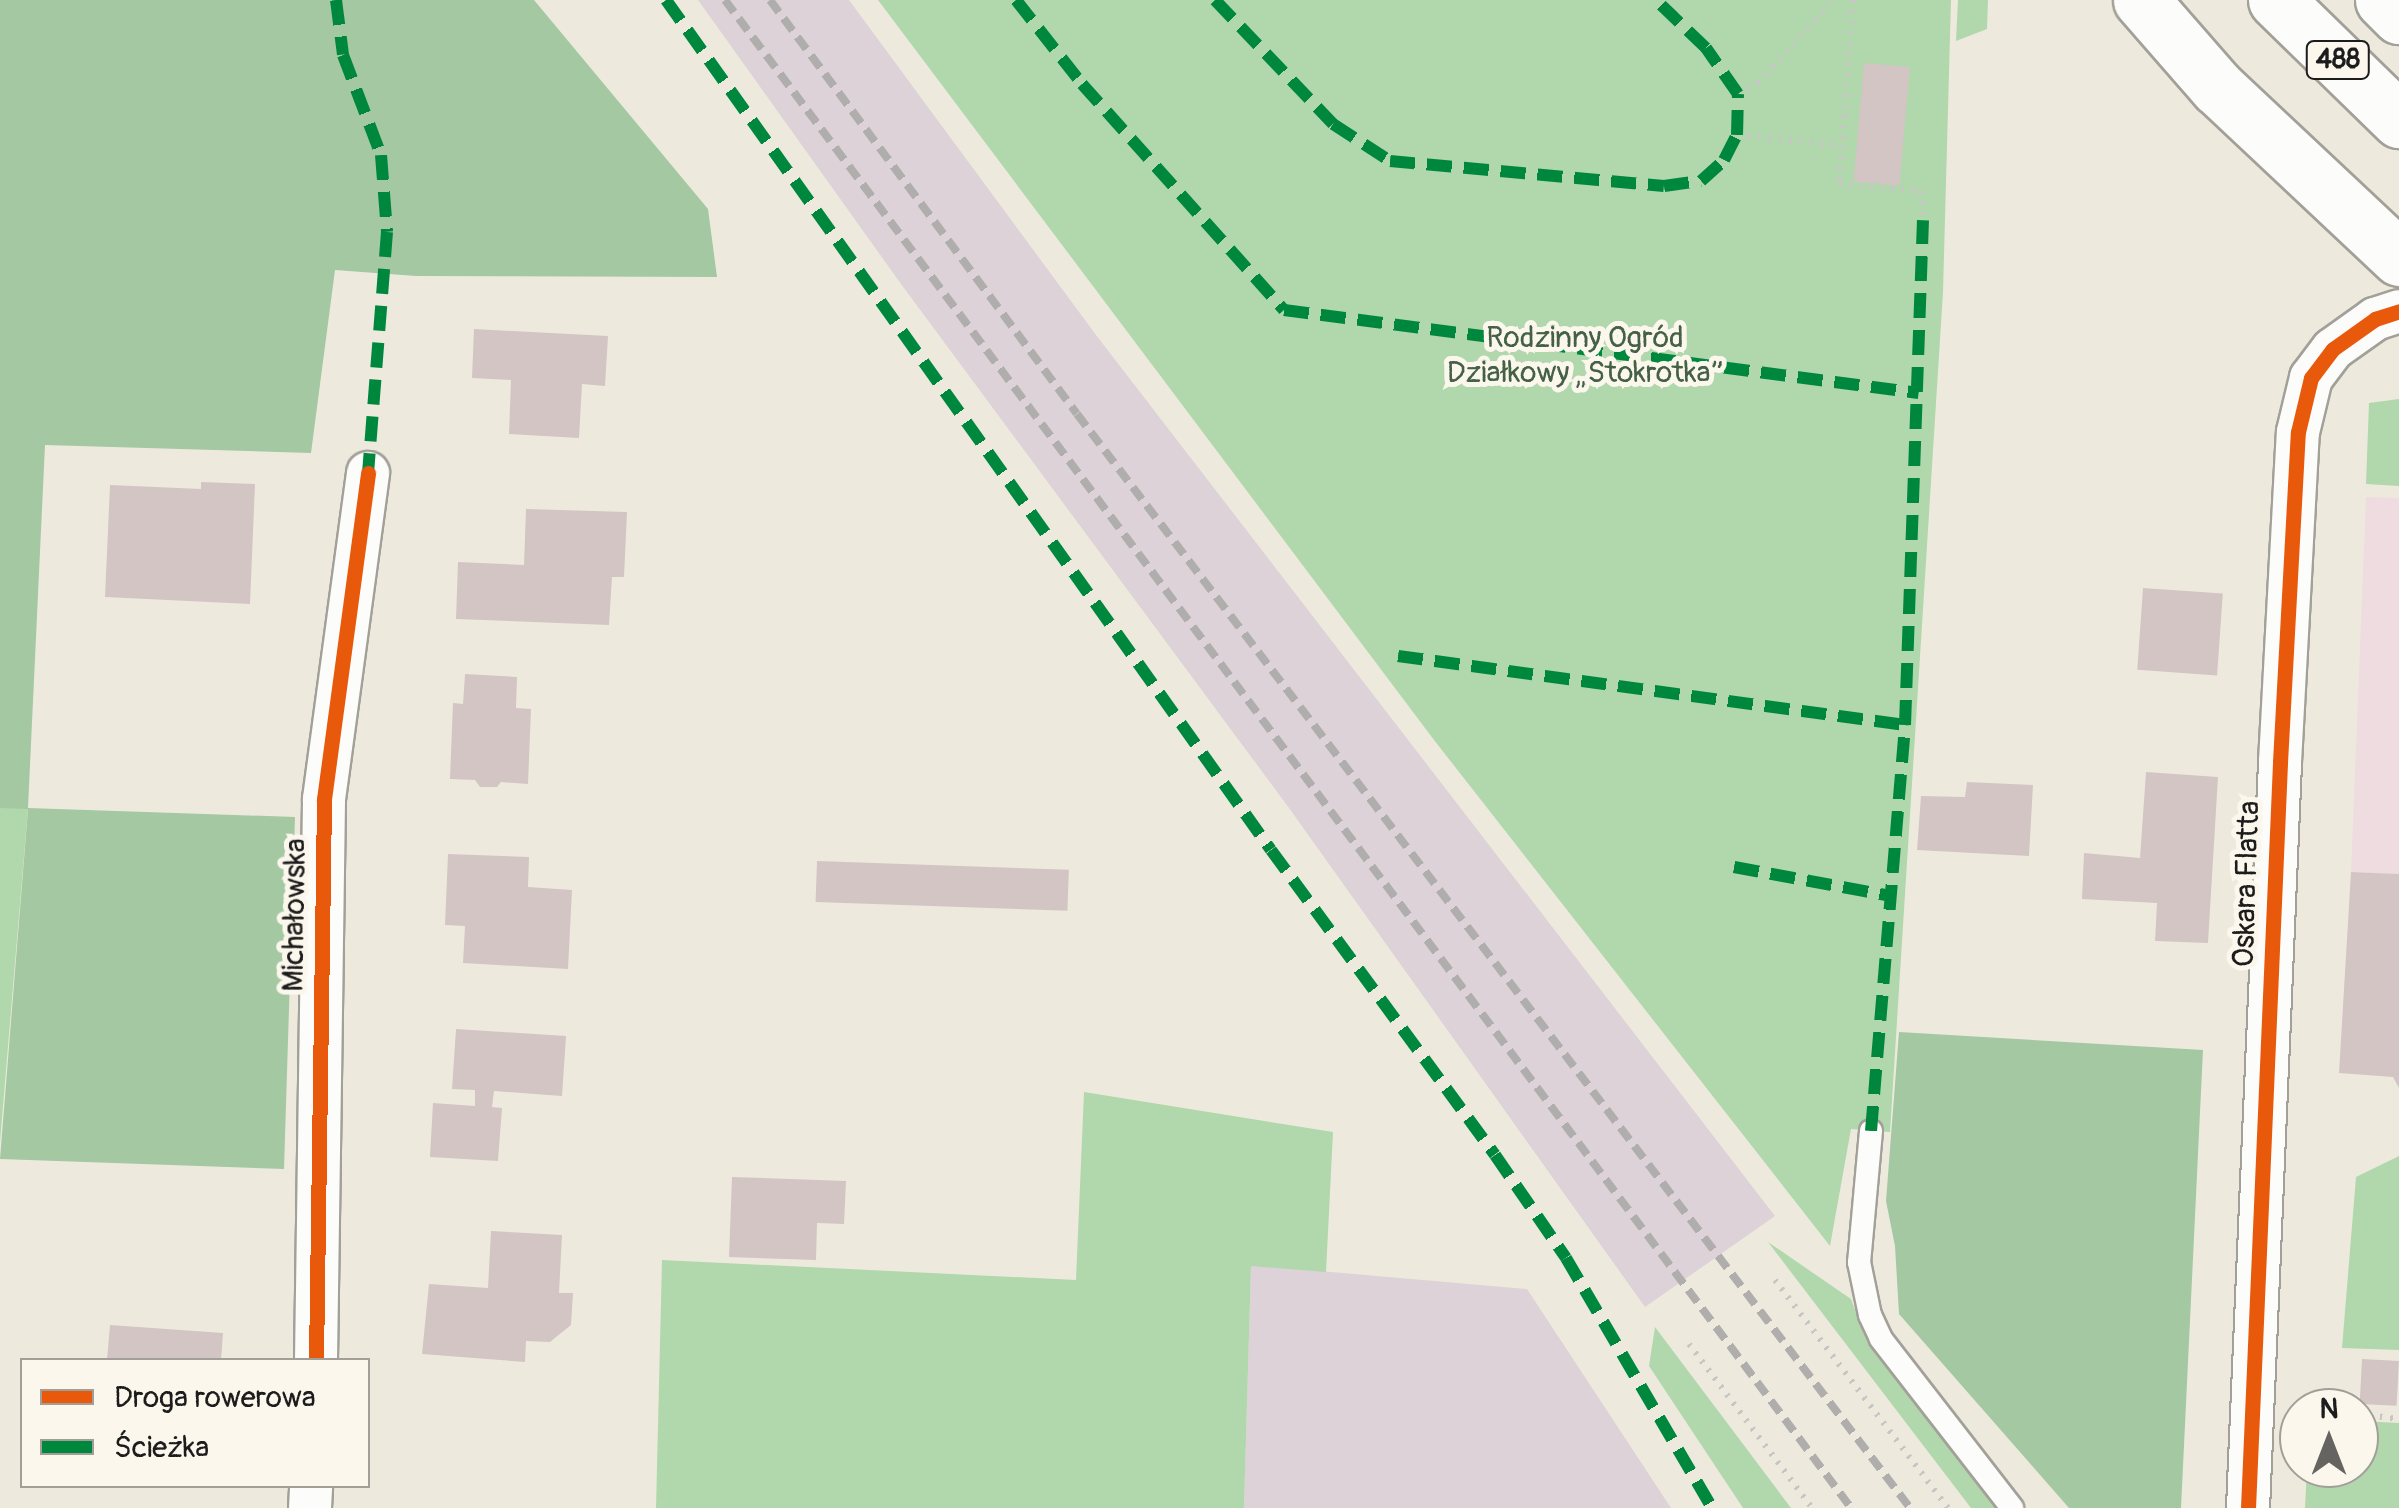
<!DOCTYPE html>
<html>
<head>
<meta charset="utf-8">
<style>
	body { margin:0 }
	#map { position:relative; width:2399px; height:1508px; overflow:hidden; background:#edeadd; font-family:Pangolin,sans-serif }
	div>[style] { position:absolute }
	.built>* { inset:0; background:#efdce1 }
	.industrial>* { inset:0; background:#dcd2d7 }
	.green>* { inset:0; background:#b1d7ac }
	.forest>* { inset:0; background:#a4c8a2 }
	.building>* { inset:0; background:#d3c5c4; transform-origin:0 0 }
	.path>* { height:6px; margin-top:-3px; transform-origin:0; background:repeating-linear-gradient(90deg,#c8c6c4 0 2.5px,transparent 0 10.5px) }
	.roads { filter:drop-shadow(2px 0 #a2a098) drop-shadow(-2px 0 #a2a098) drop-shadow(0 2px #a2a098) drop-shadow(0 -2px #a2a098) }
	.service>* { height:22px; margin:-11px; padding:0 11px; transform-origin:11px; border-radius:11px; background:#fcfcfa }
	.minor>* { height:42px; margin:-21px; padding:0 21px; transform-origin:21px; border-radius:21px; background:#fcfcfa }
	.primary>* { height:55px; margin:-27.5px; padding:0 27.5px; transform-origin:27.5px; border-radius:27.5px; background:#fcfcfa }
	.rail>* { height:8px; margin-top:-4px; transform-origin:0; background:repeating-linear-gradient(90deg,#afaead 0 15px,transparent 0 23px) }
	.quiet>* { height:12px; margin-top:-6px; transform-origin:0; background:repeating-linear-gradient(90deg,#00873e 0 25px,transparent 0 37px) }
	.cycleway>* { height:15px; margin:-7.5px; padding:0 7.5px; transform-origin:7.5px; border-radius:7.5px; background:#e8590c }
	span { translate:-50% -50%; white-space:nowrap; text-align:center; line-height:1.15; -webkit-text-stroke:10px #fbf7ec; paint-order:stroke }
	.shield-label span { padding:2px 8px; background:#fbf7ec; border:2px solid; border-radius:8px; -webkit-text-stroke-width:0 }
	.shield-label { font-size:28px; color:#1c1c1c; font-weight:700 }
	.park-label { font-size:30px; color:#446045 }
	.street-label { font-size:30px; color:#1c1c1c }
	.legend { position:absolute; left:20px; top:1358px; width:350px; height:130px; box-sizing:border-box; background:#fbf7ec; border:2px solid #a29f99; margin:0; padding:12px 18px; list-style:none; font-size:30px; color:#1c1c1c }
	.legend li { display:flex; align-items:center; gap:20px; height:50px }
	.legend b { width:50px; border:2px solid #a29f99 }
	.north { position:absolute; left:2279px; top:1388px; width:100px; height:100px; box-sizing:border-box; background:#fbf7ec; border:2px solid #a29f99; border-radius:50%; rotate:0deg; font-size:28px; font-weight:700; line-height:40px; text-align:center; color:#1c1c1c }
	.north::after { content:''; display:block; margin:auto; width:35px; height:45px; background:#656460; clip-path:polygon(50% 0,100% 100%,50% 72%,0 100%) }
</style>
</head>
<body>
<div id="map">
	<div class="built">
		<div style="clip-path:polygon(2366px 497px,2399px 498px,2399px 874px,2351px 872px)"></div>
	</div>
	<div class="industrial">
		<div style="clip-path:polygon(698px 0,849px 0,1096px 335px,1775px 1216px,1645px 1307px,1289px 808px,901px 284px)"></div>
		<div style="clip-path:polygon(1251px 1265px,1527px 1289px,1671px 1508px,1244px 1508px)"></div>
	</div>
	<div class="green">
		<div style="clip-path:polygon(878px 0,1951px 0,1943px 292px,1890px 1132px,1851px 1129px,1830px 1246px,1434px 740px)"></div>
		<div style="clip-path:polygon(1958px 0,1988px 0,1987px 29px,1956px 41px)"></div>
		<div style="clip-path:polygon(2399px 399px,2399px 486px,2366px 484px,2369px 403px)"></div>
		<div style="clip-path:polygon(0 808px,28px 808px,0 1142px)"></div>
		<div style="clip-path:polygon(1084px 1092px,1333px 1132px,1326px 1272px,1251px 1266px,1244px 1508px,656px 1508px,662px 1260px,1076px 1280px)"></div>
		<div style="clip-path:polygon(2399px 1156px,2399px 1350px,2342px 1348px,2356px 1177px)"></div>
		<div style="clip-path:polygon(1768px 1242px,1851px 1299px,1864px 1334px,1998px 1508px,1971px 1508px)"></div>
		<div style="clip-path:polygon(1655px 1327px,1791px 1508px,1743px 1508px,1649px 1366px)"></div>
		<div style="clip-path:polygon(2359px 1421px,2399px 1423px,2399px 1508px,2305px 1508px,2307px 1468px,2359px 1468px)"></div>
	</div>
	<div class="forest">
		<div style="clip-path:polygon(0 0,534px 0,708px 209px,717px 277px,416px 276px,335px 270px,311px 453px,45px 445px,28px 808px,295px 817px,284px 1169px,0 1159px,28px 809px,0 808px)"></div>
		<div style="clip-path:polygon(1899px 1032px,2203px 1050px,2181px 1508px,2069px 1508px,1899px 1314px,1895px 1246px,1886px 1201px)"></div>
	</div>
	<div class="building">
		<div style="left:1864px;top:63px;width:46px;height:119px;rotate:5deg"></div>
		<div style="clip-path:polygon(474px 329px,608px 336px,605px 386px,582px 384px,579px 438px,509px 434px,511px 380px,472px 378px)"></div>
		<div style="clip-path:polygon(201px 482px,255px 484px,250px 604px,105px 597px,110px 485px,201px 489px)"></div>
		<div style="clip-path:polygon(526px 509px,627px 512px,624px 577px,612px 577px,609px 625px,456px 619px,458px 562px,524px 565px)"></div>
		<div style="left:2143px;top:588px;width:80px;height:82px;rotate:4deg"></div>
		<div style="clip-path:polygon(465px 674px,517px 677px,516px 708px,531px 709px,528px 784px,501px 782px,497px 787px,480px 787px,475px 780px,450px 779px,453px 703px,463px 704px)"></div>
		<div style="clip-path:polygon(2146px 772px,2218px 777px,2208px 943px,2155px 941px,2157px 903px,2082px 899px,2084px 853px,2140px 858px)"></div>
		<div style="clip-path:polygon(1967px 782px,2033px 785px,2029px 856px,1917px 850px,1921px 796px,1965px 797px)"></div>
		<div style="clip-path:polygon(448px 854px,529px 857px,528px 887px,572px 890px,568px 969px,463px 963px,465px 926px,445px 925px)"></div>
		<div style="left:817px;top:861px;width:252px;height:41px;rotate:2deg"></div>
		<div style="clip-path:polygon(2351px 872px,2399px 874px,2399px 1088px,2393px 1077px,2339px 1073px)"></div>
		<div style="clip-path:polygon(456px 1029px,566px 1036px,562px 1096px,494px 1091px,492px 1107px,502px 1108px,498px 1161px,430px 1157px,433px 1103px,475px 1106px,475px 1090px,452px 1089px)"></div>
		<div style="clip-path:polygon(732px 1177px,846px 1181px,844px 1224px,817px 1223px,816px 1260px,729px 1257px)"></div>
		<div style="clip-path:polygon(491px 1231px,562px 1235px,559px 1293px,573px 1293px,571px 1325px,550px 1342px,526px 1341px,525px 1362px,422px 1354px,429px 1284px,488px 1288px)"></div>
		<div style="clip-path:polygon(110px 1325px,223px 1333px,221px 1360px,107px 1360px)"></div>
		<div style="left:2362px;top:1359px;width:37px;height:45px;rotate:3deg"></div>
	</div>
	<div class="path">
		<div style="left:1853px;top:0;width:185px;rotate:94.4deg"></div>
		<div style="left:1839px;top:184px;width:82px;rotate:4.9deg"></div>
		<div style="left:1921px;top:191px;width:29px;rotate:86deg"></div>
		<div style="left:1738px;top:94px;width:23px;rotate:-29deg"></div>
		<div style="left:1758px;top:83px;width:112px;rotate:-47.9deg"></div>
		<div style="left:1737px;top:135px;width:105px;rotate:6deg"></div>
		<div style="left:1775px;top:1280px;width:286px;rotate:52.8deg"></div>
		<div style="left:1689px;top:1344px;width:205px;rotate:53.1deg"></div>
		<div style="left:2302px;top:1405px;width:39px;rotate:4deg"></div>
		<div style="left:2359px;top:1414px;width:40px;rotate:7.1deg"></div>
	</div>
	<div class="roads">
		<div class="service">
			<div style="left:1871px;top:1131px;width:132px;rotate:95.2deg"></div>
			<div style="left:1859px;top:1262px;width:54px;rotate:78.3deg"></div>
			<div style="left:1870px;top:1315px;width:26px;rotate:65deg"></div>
			<div style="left:1881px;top:1339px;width:214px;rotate:52.2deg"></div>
		</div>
		<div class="minor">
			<div style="left:316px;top:1360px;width:561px;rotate:-89.18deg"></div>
			<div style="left:324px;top:799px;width:329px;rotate:-82.3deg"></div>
			<div style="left:310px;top:1508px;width:22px;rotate:-87deg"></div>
			<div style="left:2248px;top:1508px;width:747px;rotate:-87.54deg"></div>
			<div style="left:2280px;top:762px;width:330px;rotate:-86.9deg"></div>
			<div style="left:2298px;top:432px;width:56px;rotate:-76.5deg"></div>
			<div style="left:2311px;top:378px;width:36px;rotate:-53deg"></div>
			<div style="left:2333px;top:349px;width:52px;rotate:-35.5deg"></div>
			<div style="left:2375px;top:319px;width:25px;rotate:-18deg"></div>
		</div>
		<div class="primary">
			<div style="left:2141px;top:0;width:116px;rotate:48.9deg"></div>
			<div style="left:2217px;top:87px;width:250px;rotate:43.2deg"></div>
			<div style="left:2276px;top:0;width:172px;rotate:44.3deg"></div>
			<div style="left:2383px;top:0;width:23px;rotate:45deg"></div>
		</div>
	</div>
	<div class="rail">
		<div style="left:725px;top:0;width:1882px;rotate:53.25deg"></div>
		<div style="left:770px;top:0;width:515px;rotate:53.44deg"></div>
		<div style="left:1077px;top:414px;width:1375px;rotate:52.71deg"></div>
	</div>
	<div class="quiet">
		<div style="left:336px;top:0;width:55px;rotate:82.7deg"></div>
		<div style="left:343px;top:55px;width:107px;rotate:69.2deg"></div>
		<div style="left:381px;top:155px;width:77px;rotate:85.5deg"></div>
		<div style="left:387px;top:232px;width:242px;rotate:94.5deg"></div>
		<div style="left:666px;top:0;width:1043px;rotate:54.56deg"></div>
		<div style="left:1271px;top:850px;width:378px;rotate:53.7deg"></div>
		<div style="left:1495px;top:1155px;width:125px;rotate:55.4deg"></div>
		<div style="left:1566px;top:1258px;width:290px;rotate:59.7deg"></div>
		<div style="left:1016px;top:0;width:107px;rotate:51.8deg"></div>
		<div style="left:1082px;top:84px;width:303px;rotate:48.2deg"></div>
		<div style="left:1284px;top:310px;width:640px;rotate:7.45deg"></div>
		<div style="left:1215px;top:0;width:171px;rotate:46.4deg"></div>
		<div style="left:1333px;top:124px;width:68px;rotate:33deg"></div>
		<div style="left:1390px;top:161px;width:275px;rotate:5.2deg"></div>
		<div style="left:1664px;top:186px;width:37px;rotate:-8deg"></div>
		<div style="left:1701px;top:181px;width:31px;rotate:-42deg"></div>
		<div style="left:1724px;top:160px;width:28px;rotate:-63deg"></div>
		<div style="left:1737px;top:135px;width:41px;rotate:-88.6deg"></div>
		<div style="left:1738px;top:94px;width:56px;rotate:-124.8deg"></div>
		<div style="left:1706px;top:48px;width:69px;rotate:-136.2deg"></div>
		<div style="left:1398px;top:656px;width:512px;rotate:7.75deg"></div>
		<div style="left:1734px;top:867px;width:159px;rotate:10.5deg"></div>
		<div style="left:1871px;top:1131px;width:407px;rotate:-85.2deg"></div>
		<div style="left:1905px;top:725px;width:505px;rotate:-87.96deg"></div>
	</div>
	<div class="cycleway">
		<div style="left:316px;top:1360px;width:561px;rotate:-89.18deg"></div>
		<div style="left:324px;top:799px;width:329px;rotate:-82.3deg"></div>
		<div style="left:2248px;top:1508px;width:747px;rotate:-87.54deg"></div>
		<div style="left:2280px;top:762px;width:330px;rotate:-86.9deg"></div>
		<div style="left:2298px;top:432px;width:56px;rotate:-76.5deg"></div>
		<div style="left:2311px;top:378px;width:36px;rotate:-53deg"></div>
		<div style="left:2333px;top:349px;width:52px;rotate:-35.5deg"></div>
		<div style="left:2375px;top:319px;width:25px;rotate:-18deg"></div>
	</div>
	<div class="shield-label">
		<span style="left:2338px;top:60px">488</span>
	</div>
	<div class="park-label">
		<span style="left:1585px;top:355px">Rodzinny Ogród<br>Działkowy „Stokrotka”</span>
	</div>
	<div class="street-label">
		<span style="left:2247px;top:884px;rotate:-88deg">Oskara Flatta</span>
		<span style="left:295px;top:915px;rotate:-89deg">Michałowska</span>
	</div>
	<ul class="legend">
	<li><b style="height:12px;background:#e8590c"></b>Droga rowerowa</li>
	<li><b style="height:12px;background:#00873e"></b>Ścieżka</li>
	</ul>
	<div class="north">N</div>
</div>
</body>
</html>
